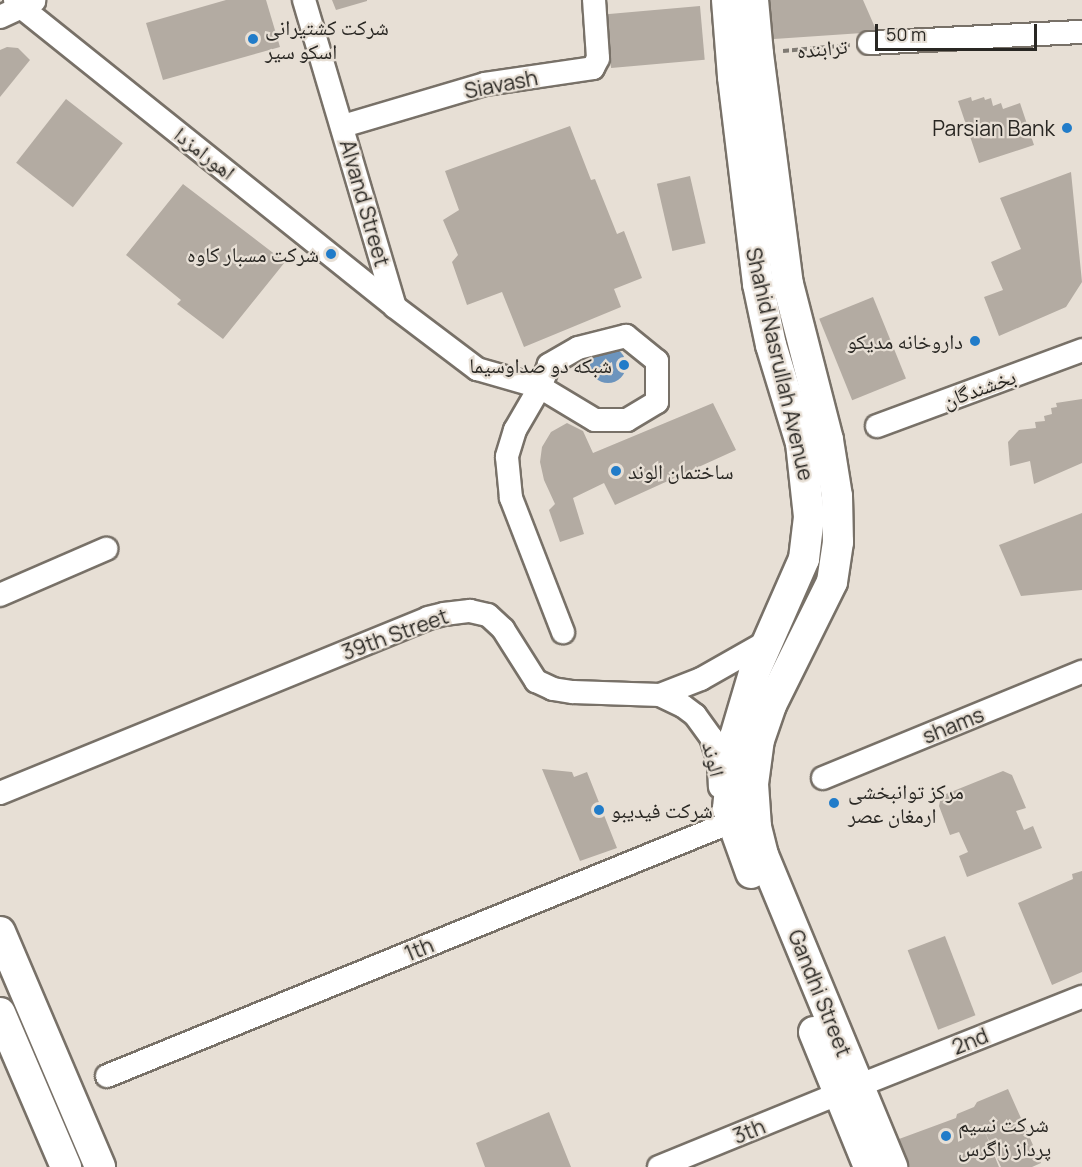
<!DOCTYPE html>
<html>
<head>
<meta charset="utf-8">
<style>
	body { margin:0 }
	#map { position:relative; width:1082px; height:1167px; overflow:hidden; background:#e7dfd5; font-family:Manrope,"Noto Naskh Arabic",sans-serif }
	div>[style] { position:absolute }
	.water>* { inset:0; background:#6c94bd }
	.round { border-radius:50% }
	.building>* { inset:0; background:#b3aba2; transform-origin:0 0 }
	.path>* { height:4px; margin-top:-2px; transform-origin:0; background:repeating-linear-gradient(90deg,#7f7a73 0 6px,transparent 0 9px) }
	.roads { filter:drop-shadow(2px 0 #787168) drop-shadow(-2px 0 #787168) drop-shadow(0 2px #787168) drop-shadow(0 -2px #787168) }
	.minor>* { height:22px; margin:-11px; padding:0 11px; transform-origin:11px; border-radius:11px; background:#fff }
	.major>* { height:30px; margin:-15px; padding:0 15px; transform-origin:15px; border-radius:15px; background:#fff }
	.dots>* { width:16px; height:16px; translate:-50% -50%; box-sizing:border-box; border:3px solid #e7dfd5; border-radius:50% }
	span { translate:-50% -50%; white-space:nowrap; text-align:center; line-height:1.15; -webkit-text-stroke:4.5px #e7dfd5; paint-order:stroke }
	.poi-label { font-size:21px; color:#292723 }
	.left { translate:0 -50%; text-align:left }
	.right { translate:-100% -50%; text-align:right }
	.street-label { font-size:21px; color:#292723 }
	.scale { position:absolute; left:875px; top:24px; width:162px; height:27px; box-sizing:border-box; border:3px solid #292723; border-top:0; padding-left:8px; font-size:18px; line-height:21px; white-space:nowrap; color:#292723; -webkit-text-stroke:4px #e7dfd5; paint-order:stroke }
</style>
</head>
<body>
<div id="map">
	<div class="water">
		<div class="round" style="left:590px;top:347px;width:36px;height:36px"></div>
	</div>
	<div class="building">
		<div style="clip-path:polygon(226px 0,266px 0,280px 47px,163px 80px,146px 23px)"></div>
		<div style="clip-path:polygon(332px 0,367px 0,367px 1px,336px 10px)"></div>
		<div style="clip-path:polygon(769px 0,863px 0,877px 32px,774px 39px)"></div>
		<div style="left:700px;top:6px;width:54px;height:94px;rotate:85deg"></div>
		<div style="clip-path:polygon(7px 47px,18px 48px,30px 60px,0 97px,0 50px)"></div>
		<div style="clip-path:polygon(971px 97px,972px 101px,984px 97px,985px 100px,991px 98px,993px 106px,1001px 103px,1003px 109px,1020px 103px,1034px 145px,979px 163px,958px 101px)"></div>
		<div style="left:66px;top:99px;width:72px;height:81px;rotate:38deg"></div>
		<div style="clip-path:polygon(570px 126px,591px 180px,595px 179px,617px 234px,624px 231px,642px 278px,614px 289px,621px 307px,524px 347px,502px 292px,467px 305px,452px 262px,458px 255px,443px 220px,459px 210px,445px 171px)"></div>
		<div style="clip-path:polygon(1071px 172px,1082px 282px,1066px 307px,999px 336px,984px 297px,1003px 290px,991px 262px,1021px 249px,1000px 198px)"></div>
		<div style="left:690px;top:176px;width:69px;height:34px;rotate:77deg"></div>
		<div style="clip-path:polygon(183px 184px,285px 262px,223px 339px,177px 304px,181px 300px,126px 255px)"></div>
		<div style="left:873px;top:297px;width:88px;height:58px;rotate:68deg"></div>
		<div style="clip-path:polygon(1082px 399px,1082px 463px,1034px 484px,1030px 461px,1010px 466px,1008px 442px,1019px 430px,1036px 428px,1035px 422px,1045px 421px,1044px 416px,1052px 414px,1051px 408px,1057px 407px,1056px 403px)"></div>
		<div style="clip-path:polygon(713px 403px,736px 450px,615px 505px,604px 483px,573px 498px,584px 534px,560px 542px,549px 510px,555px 504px,544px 480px,540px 462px,542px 447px,551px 432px,567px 423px,583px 431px,593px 453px)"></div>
		<div style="clip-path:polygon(1082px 513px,1082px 590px,1021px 596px,999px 545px)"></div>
		<div style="clip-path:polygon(542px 769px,572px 772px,574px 777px,587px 772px,617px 848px,580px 861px)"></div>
		<div style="clip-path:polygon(1003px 771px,1012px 775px,1026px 808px,1016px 811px,1024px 830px,1033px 826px,1042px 848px,967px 877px,959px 856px,968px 852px,959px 832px,950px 835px,939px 806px,941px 796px)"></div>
		<div style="clip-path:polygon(1082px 871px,1082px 972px,1052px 985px,1018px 903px,1073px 879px,1072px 874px)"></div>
		<div style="left:945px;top:936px;width:85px;height:40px;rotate:69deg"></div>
		<div style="clip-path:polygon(1008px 1089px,1041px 1163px,1032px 1167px,1001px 1167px,985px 1132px,999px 1167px,910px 1167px,899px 1139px,956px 1118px,957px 1114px,974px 1107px,977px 1102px)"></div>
		<div style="clip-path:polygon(549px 1112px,571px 1167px,485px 1167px,476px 1143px)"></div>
	</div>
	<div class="path">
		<div style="left:783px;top:51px;width:67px;rotate:-5.1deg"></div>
	</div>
	<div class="roads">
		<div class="minor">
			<div style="left:15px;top:0;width:9px;rotate:49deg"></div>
			<div style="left:21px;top:7px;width:479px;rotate:38.7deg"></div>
			<div style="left:395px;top:307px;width:103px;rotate:37.1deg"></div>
			<div style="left:477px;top:369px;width:66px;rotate:15.9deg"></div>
			<div style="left:540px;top:387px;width:64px;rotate:31deg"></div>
			<div style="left:595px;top:420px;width:32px"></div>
			<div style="left:627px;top:420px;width:35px;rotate:-31deg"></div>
			<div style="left:657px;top:402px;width:41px;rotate:-90deg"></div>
			<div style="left:657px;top:361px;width:40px;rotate:-141deg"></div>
			<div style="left:626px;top:336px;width:49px;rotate:166deg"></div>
			<div style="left:578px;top:348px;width:34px;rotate:150deg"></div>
			<div style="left:549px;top:365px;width:24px;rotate:112deg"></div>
			<div style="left:540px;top:387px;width:50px;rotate:120.2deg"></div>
			<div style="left:515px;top:430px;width:28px;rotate:107deg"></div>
			<div style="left:507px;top:457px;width:41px;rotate:84.4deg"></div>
			<div style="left:511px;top:498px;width:144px;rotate:68.8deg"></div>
			<div style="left:304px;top:0;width:320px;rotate:73.5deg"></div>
			<div style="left:0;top:17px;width:38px;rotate:-25deg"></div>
			<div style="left:869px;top:43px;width:213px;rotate:-3deg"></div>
			<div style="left:343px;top:126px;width:148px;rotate:-16.5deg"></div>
			<div style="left:485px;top:84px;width:109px;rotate:-8.4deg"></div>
			<div style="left:593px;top:68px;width:11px;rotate:-63deg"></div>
			<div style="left:598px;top:58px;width:58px;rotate:-93.9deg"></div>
			<div style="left:877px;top:426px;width:219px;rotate:-20.3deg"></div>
			<div style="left:0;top:595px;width:116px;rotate:-23.5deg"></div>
			<div style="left:660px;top:695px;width:25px;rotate:26deg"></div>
			<div style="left:683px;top:706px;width:15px;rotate:37deg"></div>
			<div style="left:695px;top:715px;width:27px;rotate:54deg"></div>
			<div style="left:711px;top:737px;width:25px;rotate:72deg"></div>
			<div style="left:719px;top:761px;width:26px;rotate:88deg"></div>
			<div style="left:823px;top:778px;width:280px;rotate:-22.3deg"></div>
			<div style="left:0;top:793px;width:462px;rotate:-22.2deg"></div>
			<div style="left:428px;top:618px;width:16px;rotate:-14deg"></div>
			<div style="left:444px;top:614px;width:26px;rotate:-7deg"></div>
			<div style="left:470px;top:611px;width:18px;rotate:13deg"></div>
			<div style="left:488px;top:615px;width:21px;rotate:43deg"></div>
			<div style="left:503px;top:629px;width:62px;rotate:57.6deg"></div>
			<div style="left:536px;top:681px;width:19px;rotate:25deg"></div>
			<div style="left:553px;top:689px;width:20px;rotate:9deg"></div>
			<div style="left:573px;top:692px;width:87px;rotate:2deg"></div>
			<div style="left:660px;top:695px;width:44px;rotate:-21.3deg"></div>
			<div style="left:701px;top:679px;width:75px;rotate:-29.6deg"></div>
			<div style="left:107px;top:1076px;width:674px;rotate:-22.15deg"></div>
			<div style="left:858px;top:1086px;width:241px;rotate:-21.7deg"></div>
			<div style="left:659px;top:1167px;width:193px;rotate:-22.2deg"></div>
		</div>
		<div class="major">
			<div style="left:727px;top:0;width:77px;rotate:85.5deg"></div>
			<div style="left:733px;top:77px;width:209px;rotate:83.1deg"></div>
			<div style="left:758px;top:284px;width:62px;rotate:78deg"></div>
			<div style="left:771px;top:345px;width:102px;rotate:73deg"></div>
			<div style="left:801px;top:443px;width:74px;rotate:83.8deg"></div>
			<div style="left:809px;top:517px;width:42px;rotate:96.8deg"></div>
			<div style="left:804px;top:559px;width:124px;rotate:113.7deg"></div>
			<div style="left:754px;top:673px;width:67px;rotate:106.5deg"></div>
			<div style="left:735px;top:737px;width:72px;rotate:95.6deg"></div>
			<div style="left:728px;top:809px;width:68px;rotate:70.2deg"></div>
			<div style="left:753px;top:0;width:54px;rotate:84.7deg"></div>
			<div style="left:758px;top:54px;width:232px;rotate:82.6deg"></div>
			<div style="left:788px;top:284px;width:161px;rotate:75.6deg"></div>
			<div style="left:828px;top:440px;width:57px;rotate:80.9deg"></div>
			<div style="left:837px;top:496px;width:46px;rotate:88.8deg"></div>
			<div style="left:838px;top:542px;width:40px;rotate:98.5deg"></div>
			<div style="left:832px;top:582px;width:137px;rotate:116.4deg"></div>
			<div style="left:771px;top:705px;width:36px;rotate:109deg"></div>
			<div style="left:759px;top:739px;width:45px;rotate:97.6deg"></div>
			<div style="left:753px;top:784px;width:43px;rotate:86deg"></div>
			<div style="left:756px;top:827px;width:29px;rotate:76deg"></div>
			<div style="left:763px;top:855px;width:338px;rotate:67.5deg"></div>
			<div style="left:0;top:932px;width:255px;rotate:66.9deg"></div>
			<div style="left:0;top:1013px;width:168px;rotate:66.8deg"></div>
			<div style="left:814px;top:1032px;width:146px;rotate:67.8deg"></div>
		</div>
	</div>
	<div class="dots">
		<div style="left:253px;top:39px;background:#217cc9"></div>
		<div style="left:1067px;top:128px;background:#217cc9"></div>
		<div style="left:331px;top:254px;background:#217cc9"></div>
		<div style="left:975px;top:341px;background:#217cc9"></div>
		<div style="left:624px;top:365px;background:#217cc9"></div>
		<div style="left:616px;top:471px;background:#217cc9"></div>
		<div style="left:834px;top:803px;background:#217cc9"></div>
		<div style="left:599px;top:810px;background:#217cc9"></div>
		<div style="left:946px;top:1136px;background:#217cc9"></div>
	</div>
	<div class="poi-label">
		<span class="left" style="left:265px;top:39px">شرکت کشتیرانی<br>اسکو سیر</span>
		<span class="right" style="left:1055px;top:128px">Parsian Bank</span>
		<span class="right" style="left:319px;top:254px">شرکت مسبار کاوه</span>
		<span class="right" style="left:963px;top:341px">داروخانه مدیکو</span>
		<span class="right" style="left:612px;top:365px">شبکه دو صداوسیما</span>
		<span class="left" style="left:628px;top:471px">ساختمان الوند</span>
		<span class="left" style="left:848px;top:803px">مرکز توانبخشی<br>ارمغان عصر</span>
		<span class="left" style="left:611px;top:810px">شرکت فیدیبو</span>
		<span class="left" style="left:958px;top:1136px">شرکت نسیم<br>پرداز زاگرس</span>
	</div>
	<div class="street-label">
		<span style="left:822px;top:48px;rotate:-6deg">ترابنده</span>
		<span style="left:501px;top:84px;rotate:-11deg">Siavash</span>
		<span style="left:205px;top:153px;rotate:38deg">اهورامزدا</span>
		<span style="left:365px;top:203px;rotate:74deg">Alvand Street</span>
		<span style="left:780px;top:364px;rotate:77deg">Shahid Nasrullah Avenue</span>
		<span style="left:979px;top:388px;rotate:-20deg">بخشندگان</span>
		<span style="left:395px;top:634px;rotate:-20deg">39th Street</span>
		<span style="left:953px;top:725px;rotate:-22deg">shams</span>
		<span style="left:714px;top:759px;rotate:76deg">الوند</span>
		<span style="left:419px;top:949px;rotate:-22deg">1th</span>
		<span style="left:820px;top:993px;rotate:68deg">Gandhi Street</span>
		<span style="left:970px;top:1041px;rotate:-22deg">2nd</span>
		<span style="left:749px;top:1131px;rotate:-22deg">3th</span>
	</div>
	<div class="scale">50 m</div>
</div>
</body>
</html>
